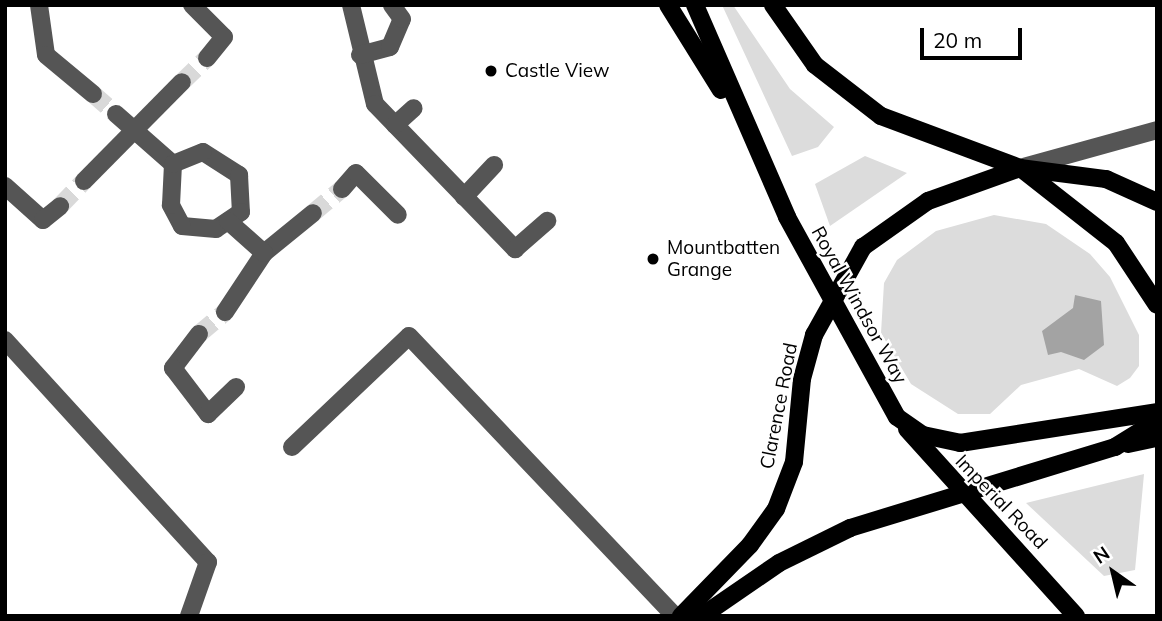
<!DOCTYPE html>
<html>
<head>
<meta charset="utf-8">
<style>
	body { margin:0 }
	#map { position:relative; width:1162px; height:621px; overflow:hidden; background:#fff; font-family:Mulish,sans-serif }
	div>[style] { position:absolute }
	.green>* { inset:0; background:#dcdcdc }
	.water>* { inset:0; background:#a3a3a3 }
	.minor-tunnel>* { height:18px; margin-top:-9px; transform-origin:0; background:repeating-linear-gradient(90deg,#d9d9d9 0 18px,transparent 0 27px) }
	.minor>* { height:18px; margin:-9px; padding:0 9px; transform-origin:9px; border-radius:9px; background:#555 }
	.major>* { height:18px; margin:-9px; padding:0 9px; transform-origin:9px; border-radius:9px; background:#000 }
	.dots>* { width:19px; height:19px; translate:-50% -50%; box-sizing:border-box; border:4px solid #fff; border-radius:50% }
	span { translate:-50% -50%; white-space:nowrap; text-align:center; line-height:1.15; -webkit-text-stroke:5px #fff; paint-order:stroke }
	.poi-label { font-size:19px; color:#000 }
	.left { translate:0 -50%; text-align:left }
	.street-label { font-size:19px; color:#000 }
	.frame { position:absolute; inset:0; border:7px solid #000; pointer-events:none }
	.north { position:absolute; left:1078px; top:537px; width:70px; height:70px; -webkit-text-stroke:5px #fff; paint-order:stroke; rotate:326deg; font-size:19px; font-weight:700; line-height:28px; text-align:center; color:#000 }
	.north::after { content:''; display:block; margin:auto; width:24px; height:32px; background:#000; clip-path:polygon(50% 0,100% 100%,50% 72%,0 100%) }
	.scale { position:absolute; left:920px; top:28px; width:102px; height:32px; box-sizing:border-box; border:4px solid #000; border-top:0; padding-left:9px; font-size:21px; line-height:24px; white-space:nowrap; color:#000; -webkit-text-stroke:5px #fff; paint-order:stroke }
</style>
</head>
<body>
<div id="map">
	<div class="green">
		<div style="clip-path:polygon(722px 5px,733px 5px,790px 89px,834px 127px,818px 147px,792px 156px)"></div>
		<div style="clip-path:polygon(865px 156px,907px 173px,830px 226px,815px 184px)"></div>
		<div style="clip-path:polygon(994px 215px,1046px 224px,1090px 254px,1110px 277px,1139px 335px,1139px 366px,1130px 378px,1117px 386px,1079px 369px,1021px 385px,990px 414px,958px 414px,911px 384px,881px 333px,884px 283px,897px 260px,936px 231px)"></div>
		<div style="clip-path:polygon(1144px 474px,1135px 570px,1104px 576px,1026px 503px)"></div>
	</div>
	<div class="water">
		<div style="clip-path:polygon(1075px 295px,1101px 301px,1104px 345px,1084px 360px,1061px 352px,1048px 355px,1042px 331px,1073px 308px)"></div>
	</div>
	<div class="minor-tunnel">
		<div style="left:182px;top:82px;width:35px;rotate:-44deg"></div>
		<div style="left:93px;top:94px;width:30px;rotate:41deg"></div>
		<div style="left:60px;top:206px;width:35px;rotate:-46deg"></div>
		<div style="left:313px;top:213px;width:38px;rotate:-40deg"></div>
		<div style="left:199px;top:334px;width:34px;rotate:-40deg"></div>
	</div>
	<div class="minor">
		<div style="left:39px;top:5px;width:50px;rotate:82deg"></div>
		<div style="left:46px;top:55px;width:61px;rotate:39.7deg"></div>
		<div style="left:192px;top:5px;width:45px;rotate:45deg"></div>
		<div style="left:224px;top:37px;width:27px;rotate:129deg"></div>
		<div style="left:351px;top:5px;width:102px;rotate:76.4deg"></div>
		<div style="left:375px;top:104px;width:202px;rotate:46deg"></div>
		<div style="left:515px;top:249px;width:43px;rotate:-41.2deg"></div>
		<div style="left:360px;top:55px;width:31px;rotate:-15deg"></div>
		<div style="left:390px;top:47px;width:30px;rotate:-67deg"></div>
		<div style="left:402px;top:19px;width:17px;rotate:-126deg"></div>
		<div style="left:116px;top:114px;width:76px;rotate:41.3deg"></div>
		<div style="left:395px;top:125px;width:25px;rotate:-42deg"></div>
		<div style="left:203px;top:152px;width:43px;rotate:32.6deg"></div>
		<div style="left:239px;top:175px;width:37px;rotate:87deg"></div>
		<div style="left:241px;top:212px;width:30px;rotate:146deg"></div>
		<div style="left:216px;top:229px;width:34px;rotate:-175deg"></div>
		<div style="left:182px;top:226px;width:24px;rotate:-118deg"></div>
		<div style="left:171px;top:205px;width:41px;rotate:-87.2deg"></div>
		<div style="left:173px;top:164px;width:32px;rotate:-22deg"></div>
		<div style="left:1020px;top:168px;width:142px;rotate:-15.5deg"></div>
		<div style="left:84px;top:181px;width:139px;rotate:-45.3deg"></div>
		<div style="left:5px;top:186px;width:51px;rotate:41.8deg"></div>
		<div style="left:43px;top:220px;width:22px;rotate:-39deg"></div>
		<div style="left:342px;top:189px;width:21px;rotate:-49deg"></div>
		<div style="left:356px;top:173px;width:59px;rotate:45deg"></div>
		<div style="left:464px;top:197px;width:44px;rotate:-46.8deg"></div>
		<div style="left:264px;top:253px;width:63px;rotate:-39.2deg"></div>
		<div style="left:225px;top:312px;width:71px;rotate:-56.5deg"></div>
		<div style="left:264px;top:253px;width:48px;rotate:-138.4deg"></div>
		<div style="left:199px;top:334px;width:43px;rotate:127.4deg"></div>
		<div style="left:173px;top:368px;width:58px;rotate:52.7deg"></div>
		<div style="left:208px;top:414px;width:39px;rotate:-44deg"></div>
		<div style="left:5px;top:340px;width:301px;rotate:47.6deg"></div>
		<div style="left:208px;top:562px;width:57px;rotate:109.4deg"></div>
		<div style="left:292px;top:447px;width:161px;rotate:-43.5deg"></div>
		<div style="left:409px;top:336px;width:386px;rotate:46.5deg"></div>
	</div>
	<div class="major">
		<div style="left:668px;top:5px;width:100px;rotate:58.1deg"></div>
		<div style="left:695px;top:5px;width:231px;rotate:66.5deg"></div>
		<div style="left:787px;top:217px;width:228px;rotate:61.2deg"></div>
		<div style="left:897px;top:417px;width:32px;rotate:35deg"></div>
		<div style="left:923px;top:435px;width:38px;rotate:12deg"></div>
		<div style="left:960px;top:443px;width:199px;rotate:-8.9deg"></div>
		<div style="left:773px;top:5px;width:73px;rotate:55deg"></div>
		<div style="left:815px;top:65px;width:83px;rotate:37.7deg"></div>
		<div style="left:881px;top:116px;width:148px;rotate:20.5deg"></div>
		<div style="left:1020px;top:168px;width:87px;rotate:7.3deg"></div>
		<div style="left:1106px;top:179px;width:56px;rotate:24.3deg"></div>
		<div style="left:1023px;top:170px;width:118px;rotate:38.1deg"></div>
		<div style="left:1116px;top:243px;width:74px;rotate:56.5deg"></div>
		<div style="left:907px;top:429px;width:252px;rotate:47.9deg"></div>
		<div style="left:1128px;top:444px;width:30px;rotate:-12deg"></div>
		<div style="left:681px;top:616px;width:99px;rotate:-45.8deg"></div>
		<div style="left:750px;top:545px;width:44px;rotate:-54.2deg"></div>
		<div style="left:776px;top:509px;width:50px;rotate:-69deg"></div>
		<div style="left:794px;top:462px;width:83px;rotate:-84.5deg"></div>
		<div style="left:802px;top:379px;width:46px;rotate:-74.7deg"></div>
		<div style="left:814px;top:335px;width:101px;rotate:-60.9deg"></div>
		<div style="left:863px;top:247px;width:80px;rotate:-35.3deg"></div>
		<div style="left:928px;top:201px;width:98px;rotate:-19.7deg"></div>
		<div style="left:702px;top:616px;width:93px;rotate:-34.5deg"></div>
		<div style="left:779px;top:563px;width:79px;rotate:-26.2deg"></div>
		<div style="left:850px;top:528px;width:277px;rotate:-17deg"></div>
		<div style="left:1115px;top:447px;width:49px;rotate:-31.8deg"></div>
	</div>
	<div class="dots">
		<div style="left:491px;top:71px;background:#000"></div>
		<div style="left:653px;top:259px;background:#000"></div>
	</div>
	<div class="poi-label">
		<span class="left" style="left:505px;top:71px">Castle View</span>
		<span class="left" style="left:667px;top:259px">Mountbatten<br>Grange</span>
	</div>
	<div class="street-label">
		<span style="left:859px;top:305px;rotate:61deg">Royal Windsor Way</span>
		<span style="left:779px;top:406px;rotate:-79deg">Clarence Road</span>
		<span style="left:1001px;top:502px;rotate:46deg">Imperial Road</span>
	</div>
	<div class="frame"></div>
	<div class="north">N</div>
	<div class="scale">20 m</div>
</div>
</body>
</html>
